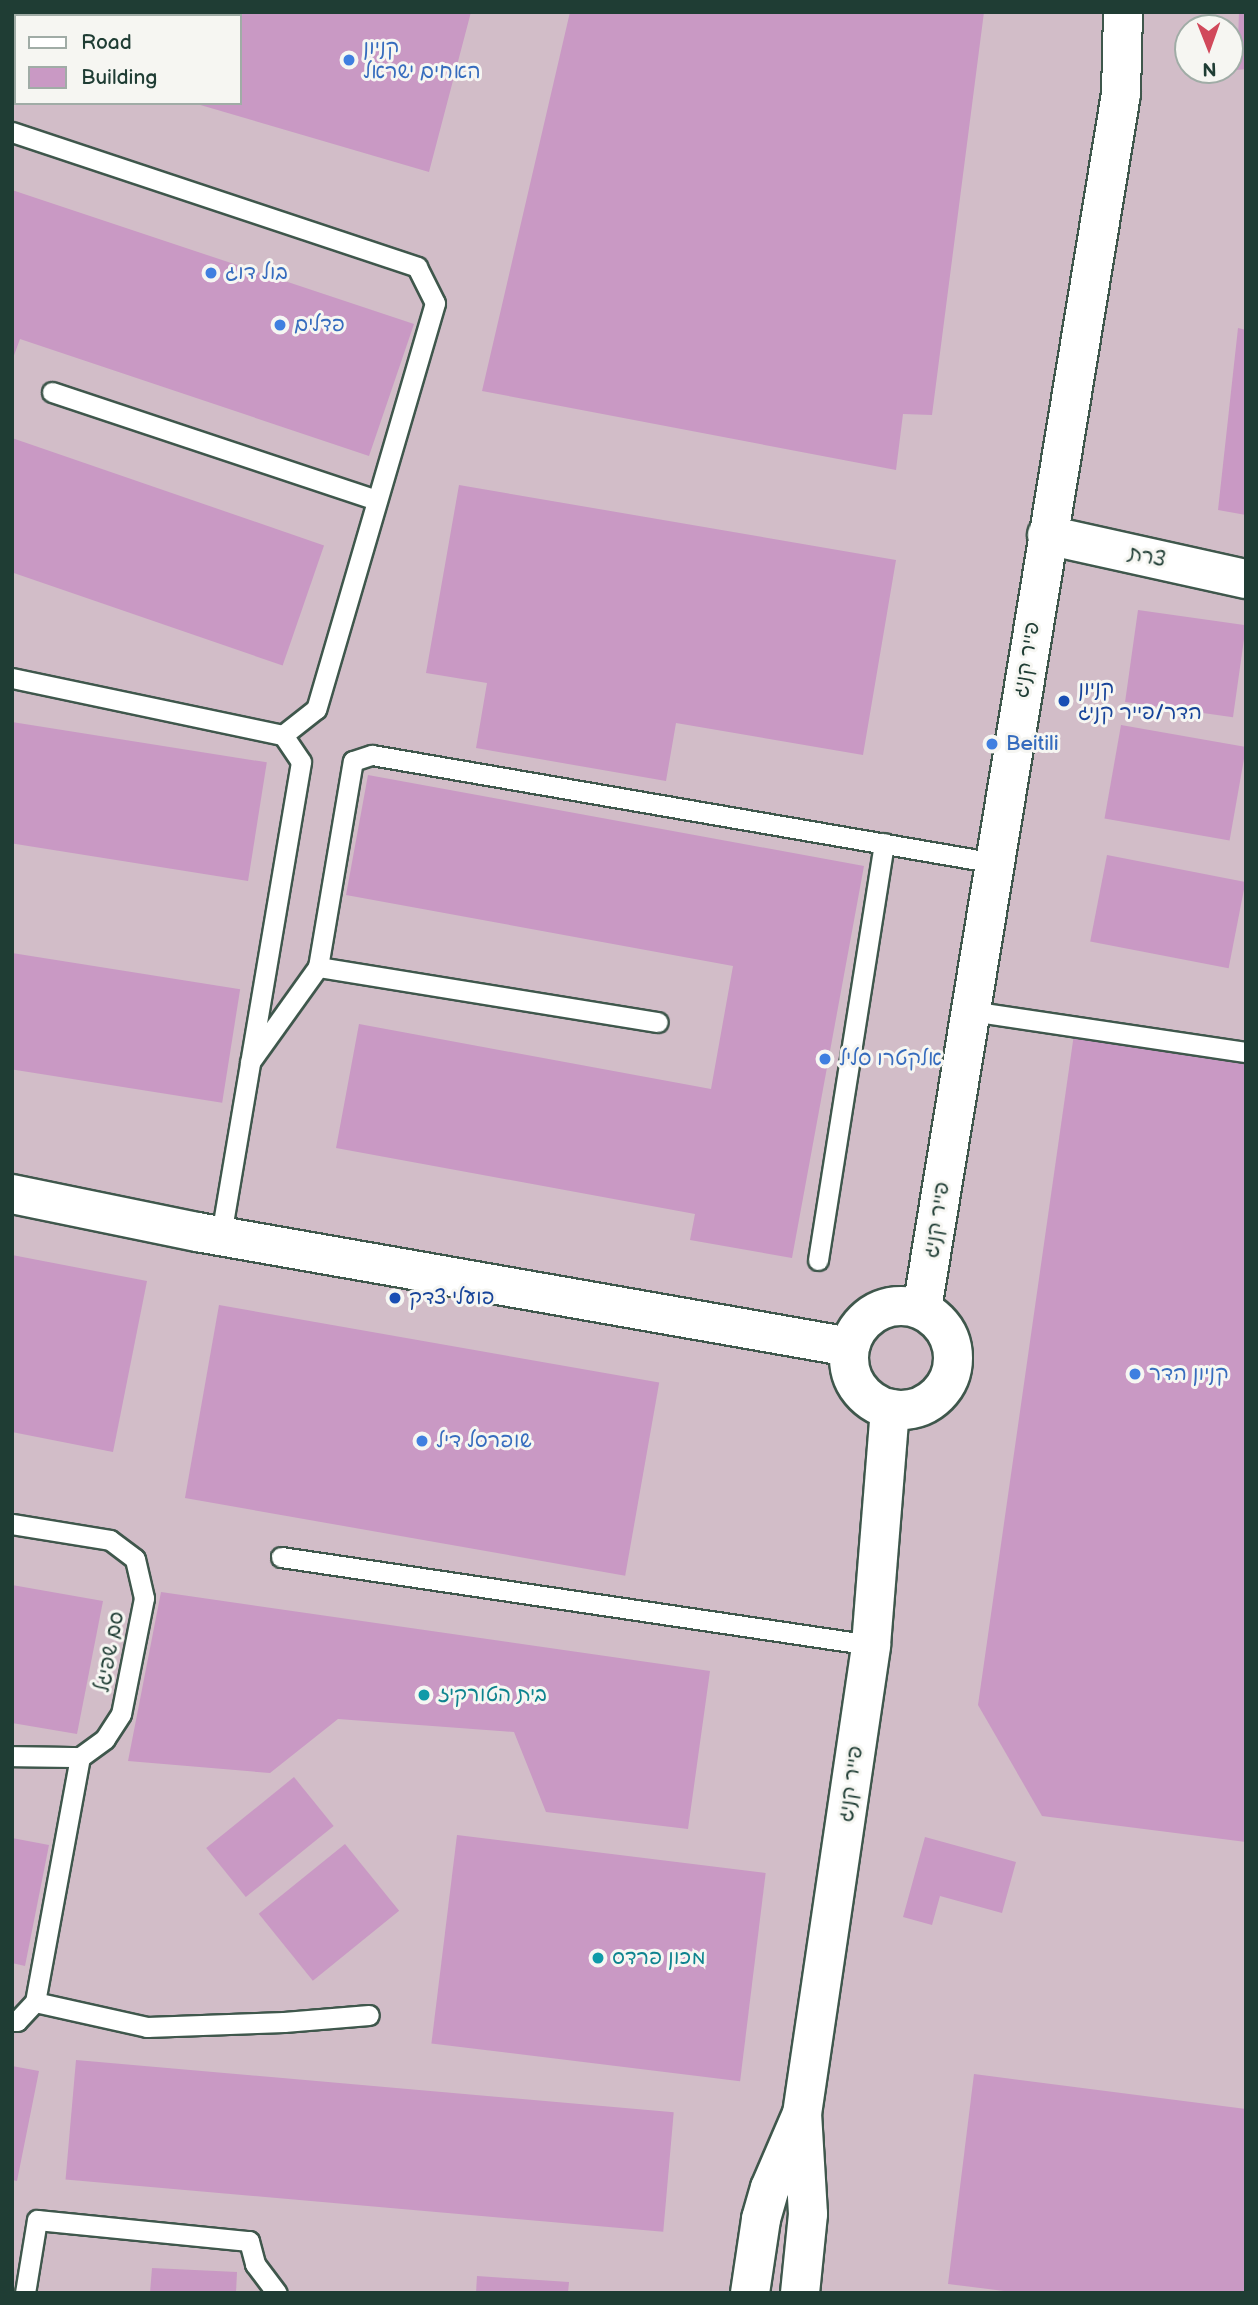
<!DOCTYPE html>
<html>
<head>
<meta charset="utf-8">
<style>
	body { margin:0 }
	#map { position:relative; width:1258px; height:2305px; overflow:hidden; background:#f3e9d6; font-family:"Balsamiq Sans","Playpen Sans Hebrew",sans-serif }
	div>[style] { position:absolute }
	.industrial>* { inset:0; background:#d2bdc8 }
	.building>* { inset:0; background:#c999c4; transform-origin:0 0 }
	.roads { filter:drop-shadow(2px 0 #3f574c) drop-shadow(-2px 0 #3f574c) drop-shadow(0 2px #3f574c) drop-shadow(0 -2px #3f574c) }
	.lane>* { height:19px; margin:-9.5px; padding:0 9.5px; transform-origin:9.5px; border-radius:9.5px; background:#fff }
	.street>* { height:38px; margin:-19px; padding:0 19px; transform-origin:19px; border-radius:19px; background:#fff }
	.secondary>* { height:38px; margin:-19px; padding:0 19px; transform-origin:19px; border-radius:19px; background:#fff }
	.secondary>.ring { margin:-19px; padding:0; box-sizing:content-box; background:none; border:38px solid #fff; border-radius:50% }
	.dots>* { width:19px; height:19px; translate:-50% -50%; box-sizing:border-box; border:4px solid #f6f6f2; border-radius:50% }
	span { translate:-50% -50%; white-space:nowrap; text-align:center; line-height:1.15; -webkit-text-stroke:6px #f6f6f2; paint-order:stroke }
	.shop-label { font-size:21px; color:#366cbe }
	.left { translate:0 -50%; text-align:left }
	.street-label { font-size:21px; color:#1f3d34 }
	.transit-label { font-size:21px; color:#164399 }
	.culture-label { font-size:21px; color:#0d838f }
	.frame { position:absolute; inset:0; border:14px solid #1f3d34; pointer-events:none }
	.legend { position:absolute; left:14px; top:14px; width:228px; height:91px; box-sizing:border-box; background:#f6f6f2; border:2px solid #a0aca6; margin:0; padding:9px 12px; list-style:none; font-size:21px; color:#1f3d34 }
	.legend li { display:flex; align-items:center; gap:14px; height:35px }
	.legend b { width:35px; border:2px solid #a0aca6 }
	.north { position:absolute; left:1174px; top:14px; width:70px; height:70px; box-sizing:border-box; background:#f6f6f2; border:2px solid #a0aca6; border-radius:50%; rotate:179deg; font-size:19px; font-weight:700; line-height:28px; text-align:center; color:#1f3d34 }
	.north::after { content:''; display:block; margin:auto; width:24px; height:32px; background:#d1495b; clip-path:polygon(50% 0,100% 100%,50% 72%,0 100%) }
</style>
</head>
<body>
<div id="map">
	<div class="industrial">
		<div style="clip-path:polygon(evenodd,12px 12px,1246px 12px,1246px 2293px,12px 2293px,12px 12px,16px 16px,240px 16px,240px 103px,16px 103px,16px 16px,12px 12px,1188px 28px,1230px 28px,1230px 70px,1188px 70px,1188px 28px)"></div>
	</div>
	<div class="building">
		<div style="clip-path:polygon(24px 12px,471px 12px,429px 172px,197px 104px,240px 103px,240px 16px,23px 16px)"></div>
		<div style="clip-path:polygon(570px 12px,984px 12px,932px 415px,903px 414px,896px 470px,482px 391px)"></div>
		<div style="clip-path:polygon(1239px 12px,1246px 12px,1246px 69px,1237px 70px)"></div>
		<div style="clip-path:polygon(12px 190px,414px 324px,369px 456px,20px 339px,12px 361px)"></div>
		<div style="clip-path:polygon(1238px 328px,1246px 330px,1246px 515px,1218px 510px)"></div>
		<div style="left:12px;top:438px;width:330px;height:127px;rotate:19deg"></div>
		<div style="clip-path:polygon(459px 485px,896px 560px,863px 755px,676px 723px,666px 781px,476px 748px,487px 683px,426px 673px)"></div>
		<div style="left:1138px;top:610px;width:109px;height:93px;rotate:8deg"></div>
		<div style="left:12px;top:722px;width:258px;height:120px;rotate:9deg"></div>
		<div style="left:1121px;top:725px;width:127px;height:95px;rotate:10deg"></div>
		<div style="clip-path:polygon(368px 775px,864px 866px,792px 1258px,690px 1240px,695px 1214px,336px 1148px,359px 1024px,711px 1089px,733px 966px,346px 895px)"></div>
		<div style="left:1107px;top:855px;width:141px;height:88px;rotate:11deg"></div>
		<div style="left:12px;top:953px;width:231px;height:115px;rotate:9deg"></div>
		<div style="clip-path:polygon(1076px 1020px,1246px 1044px,1246px 1842px,1042px 1816px,978px 1705px)"></div>
		<div style="clip-path:polygon(12px 1255px,147px 1281px,113px 1452px,12px 1432px)"></div>
		<div style="left:219px;top:1305px;width:447px;height:196px;rotate:10deg"></div>
		<div style="clip-path:polygon(12px 1585px,103px 1601px,77px 1734px,12px 1723px)"></div>
		<div style="clip-path:polygon(161px 1592px,710px 1671px,688px 1829px,546px 1812px,514px 1732px,338px 1719px,270px 1773px,128px 1761px)"></div>
		<div style="left:294px;top:1777px;width:63px;height:113px;rotate:51deg"></div>
		<div style="left:457px;top:1835px;width:311px;height:210px;rotate:7deg"></div>
		<div style="clip-path:polygon(925px 1837px,1016px 1862px,1002px 1913px,940px 1896px,932px 1925px,903px 1917px)"></div>
		<div style="clip-path:polygon(12px 1838px,49px 1845px,25px 1966px,12px 1963px)"></div>
		<div style="left:345px;top:1844px;width:86px;height:111px;rotate:51deg"></div>
		<div style="left:76px;top:2060px;width:600px;height:120px;rotate:5deg"></div>
		<div style="clip-path:polygon(12px 2066px,39px 2071px,17px 2181px,12px 2180px)"></div>
		<div style="clip-path:polygon(974px 2074px,1246px 2109px,1246px 2293px,1021px 2293px,948px 2284px)"></div>
		<div style="clip-path:polygon(152px 2268px,237px 2272px,236px 2293px,150px 2293px)"></div>
		<div style="clip-path:polygon(477px 2276px,569px 2282px,568px 2293px,476px 2293px)"></div>
	</div>
	<div class="roads">
		<div class="lane">
			<div style="left:12px;top:132px;width:427px;rotate:18.4deg"></div>
			<div style="left:417px;top:267px;width:40px;rotate:63.4deg"></div>
			<div style="left:435px;top:303px;width:423px;rotate:106.3deg"></div>
			<div style="left:316px;top:709px;width:42px;rotate:141.8deg"></div>
			<div style="left:52px;top:392px;width:342px;rotate:18.4deg"></div>
			<div style="left:12px;top:678px;width:277px;rotate:11.9deg"></div>
			<div style="left:283px;top:735px;width:32px;rotate:56deg"></div>
			<div style="left:301px;top:762px;width:480px;rotate:99.6deg"></div>
			<div style="left:318px;top:967px;width:344px;rotate:9.2deg"></div>
			<div style="left:971px;top:1011px;width:278px;rotate:8.5deg"></div>
			<div style="left:250px;top:1062px;width:117px;rotate:-54.4deg"></div>
			<div style="left:318px;top:967px;width:209px;rotate:-80.4deg"></div>
			<div style="left:353px;top:761px;width:20px;rotate:-18deg"></div>
			<div style="left:372px;top:755px;width:632px;rotate:9.83deg"></div>
			<div style="left:818px;top:1260px;width:422px;rotate:-81deg"></div>
			<div style="left:12px;top:1524px;width:99px;rotate:9.3deg"></div>
			<div style="left:110px;top:1540px;width:31px;rotate:37deg"></div>
			<div style="left:135px;top:1559px;width:40px;rotate:77deg"></div>
			<div style="left:144px;top:1598px;width:118px;rotate:101.2deg"></div>
			<div style="left:121px;top:1714px;width:30px;rotate:123deg"></div>
			<div style="left:105px;top:1739px;width:31px;rotate:144deg"></div>
			<div style="left:80px;top:1757px;width:68px;rotate:-179.2deg"></div>
			<div style="left:281px;top:1557px;width:597px;rotate:8.48deg"></div>
			<div style="left:35px;top:2002px;width:115px;rotate:12.6deg"></div>
			<div style="left:147px;top:2027px;width:137px;rotate:-2.1deg"></div>
			<div style="left:284px;top:2022px;width:85px;rotate:-4.7deg"></div>
			<div style="left:35px;top:2002px;width:249px;rotate:-79.6deg"></div>
			<div style="left:12px;top:2021px;width:5px"></div>
			<div style="left:17px;top:2021px;width:26px;rotate:-47deg"></div>
			<div style="left:25px;top:2293px;width:74px;rotate:-80.7deg"></div>
			<div style="left:37px;top:2220px;width:213px;rotate:5.7deg"></div>
			<div style="left:249px;top:2241px;width:24px;rotate:75deg"></div>
			<div style="left:255px;top:2264px;width:36px;rotate:53deg"></div>
		</div>
		<div class="street">
			<div style="left:1047px;top:535px;width:204px;rotate:12.5deg"></div>
			<div style="left:12px;top:1194px;width:189px;rotate:11.6deg"></div>
			<div style="left:197px;top:1232px;width:663px;rotate:9.99deg"></div>
		</div>
		<div class="secondary">
			<div class="ring" style="left:849px;top:1306px;width:66px;height:66px"></div>
			<div style="left:922px;top:1309px;width:1231px;rotate:-80.7deg"></div>
			<div style="left:1121px;top:94px;width:82px;rotate:-88.6deg"></div>
			<div style="left:750px;top:2293px;width:75px;rotate:-81.5deg"></div>
			<div style="left:761px;top:2219px;width:32px;rotate:-74deg"></div>
			<div style="left:770px;top:2188px;width:78px;rotate:-66.7deg"></div>
			<div style="left:800px;top:2293px;width:79px;rotate:-84.2deg"></div>
			<div style="left:808px;top:2214px;width:100px;rotate:-93.4deg"></div>
			<div style="left:802px;top:2114px;width:474px;rotate:-81.6deg"></div>
			<div style="left:871px;top:1645px;width:237px;rotate:-85.4deg"></div>
		</div>
	</div>
	<div class="dots">
		<div style="left:349px;top:60px;background:#3f7fe0"></div>
		<div style="left:211px;top:273px;background:#3f7fe0"></div>
		<div style="left:280px;top:325px;background:#3f7fe0"></div>
		<div style="left:1064px;top:701px;background:#1a4fb4"></div>
		<div style="left:992px;top:744px;background:#3f7fe0"></div>
		<div style="left:825px;top:1059px;background:#3f7fe0"></div>
		<div style="left:395px;top:1298px;background:#1a4fb4"></div>
		<div style="left:1135px;top:1374px;background:#3f7fe0"></div>
		<div style="left:422px;top:1441px;background:#3f7fe0"></div>
		<div style="left:424px;top:1695px;background:#0f9aa8"></div>
		<div style="left:598px;top:1958px;background:#0f9aa8"></div>
	</div>
	<div class="shop-label">
		<span class="left" style="left:363px;top:60px">קניון<br>האחים ישראל</span>
		<span class="left" style="left:225px;top:273px">בול דוג</span>
		<span class="left" style="left:294px;top:325px">פדלים</span>
		<span class="left" style="left:1006px;top:744px">Beitili</span>
		<span class="left" style="left:839px;top:1059px">אלקטרו סליל</span>
		<span class="left" style="left:1149px;top:1374px">קניון הדר</span>
		<span class="left" style="left:436px;top:1441px">שופרסל דיל</span>
	</div>
	<div class="street-label">
		<span style="left:1147px;top:557px;rotate:12deg">צרת</span>
		<span style="left:1027px;top:660px;rotate:-81deg">פייר קניג</span>
		<span style="left:937px;top:1220px;rotate:-81deg">פייר קניג</span>
		<span style="left:110px;top:1652px;rotate:-79deg">סם שפיגל</span>
		<span style="left:851px;top:1784px;rotate:-82deg">פייר קניג</span>
	</div>
	<div class="transit-label">
		<span class="left" style="left:1078px;top:701px">קניון<br>הדר/פייר קניג</span>
		<span class="left" style="left:409px;top:1298px">פועלי צדק</span>
	</div>
	<div class="culture-label">
		<span class="left" style="left:438px;top:1695px">בית הטורקיז</span>
		<span class="left" style="left:612px;top:1958px">מכון פרדס</span>
	</div>
	<div class="frame"></div>
	<ul class="legend">
	<li><b style="height:9px;background:#fff"></b>Road</li>
	<li><b style="height:19px;background:#c999c4"></b>Building</li>
	</ul>
	<div class="north">N</div>
</div>
</body>
</html>
